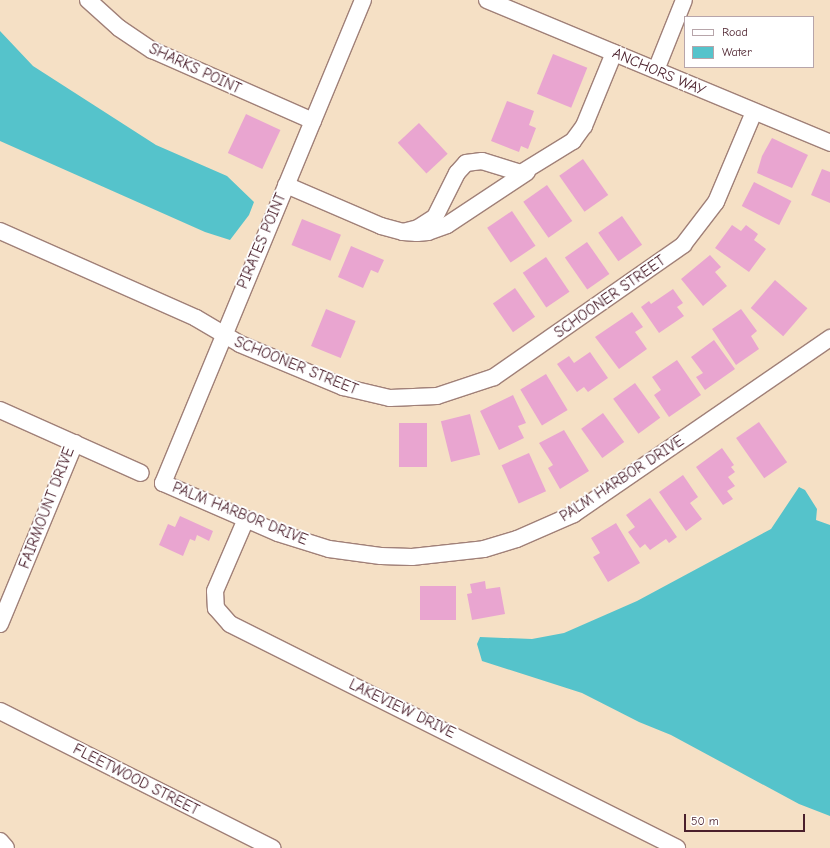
<!DOCTYPE html>
<html>
<head>
<meta charset="utf-8">
<style>
	body { margin:0 }
	#map { position:relative; width:830px; height:848px; overflow:hidden; background:#f5e0c5; font-family:"Comic Neue",sans-serif }
	div>[style] { position:absolute }
	.water>* { inset:0; background:#55c3cb }
	.building>* { inset:0; background:#e9a5d0; transform-origin:0 0 }
	.roads { filter:drop-shadow(1px 0 #a08078) drop-shadow(-1px 0 #a08078) drop-shadow(0 1px #a08078) drop-shadow(0 -1px #a08078) }
	.minor>* { height:16px; margin:-8px; padding:0 8px; transform-origin:8px; border-radius:8px; background:#fff }
	span { translate:-50% -50%; white-space:nowrap; text-align:center; line-height:1.15; -webkit-text-stroke:4px #fff; paint-order:stroke }
	.street-label { font-size:15px; color:#4a1f2b }
	.legend { position:absolute; left:684px; top:16px; width:130px; height:52px; box-sizing:border-box; background:#fff; border:1px solid #b7a5aa; margin:0; padding:5px 7px; list-style:none; font-size:12px; color:#4a1f2b }
	.legend li { display:flex; align-items:center; gap:8px; height:20px }
	.legend b { width:20px; border:1px solid #b7a5aa }
	.scale { position:absolute; left:684px; top:814px; width:121px; height:18px; box-sizing:border-box; border:2px solid #4a1f2b; border-top:0; padding-left:5px; font-size:12px; line-height:14px; white-space:nowrap; color:#4a1f2b; -webkit-text-stroke:3px #fff; paint-order:stroke }
</style>
</head>
<body>
<div id="map">
	<div class="water">
		<div style="clip-path:polygon(0 31px,33px 66px,156px 145px,227px 176px,254px 202px,249px 215px,230px 240px,205px 232px,0 141px)"></div>
		<div style="clip-path:polygon(799px 487px,805px 490px,817px 509px,816px 520px,830px 525px,830px 816px,799px 804px,671px 735px,639px 722px,582px 693px,482px 661px,477px 644px,480px 637px,532px 639px,564px 633px,637px 601px,771px 529px)"></div>
	</div>
	<div class="building">
		<div style="left:553px;top:54px;width:37px;height:43px;rotate:22deg"></div>
		<div style="clip-path:polygon(507px 101px,534px 111px,529px 125px,536px 128px,528px 149px,521px 146px,519px 152px,491px 141px)"></div>
		<div style="left:246px;top:114px;width:38px;height:43px;rotate:25deg"></div>
		<div style="left:419px;top:123px;width:42px;height:29px;rotate:47deg"></div>
		<div style="clip-path:polygon(772px 138px,808px 155px,792px 188px,757px 173px,762px 156px)"></div>
		<div style="left:583px;top:159px;width:44px;height:29px;rotate:55deg"></div>
		<div style="clip-path:polygon(822px 169px,830px 172px,830px 203px,811px 195px)"></div>
		<div style="left:754px;top:182px;width:42px;height:27px;rotate:27deg"></div>
		<div style="left:547px;top:185px;width:44px;height:29px;rotate:55deg"></div>
		<div style="left:512px;top:211px;width:42px;height:30px;rotate:56deg"></div>
		<div style="left:622px;top:216px;width:35px;height:29px;rotate:55deg"></div>
		<div style="left:302px;top:219px;width:42px;height:28px;rotate:22deg"></div>
		<div style="clip-path:polygon(732px 225px,741px 231px,746px 225px,758px 234px,754px 240px,766px 249px,749px 272px,715px 248px)"></div>
		<div style="left:587px;top:242px;width:39px;height:27px;rotate:55deg"></div>
		<div style="clip-path:polygon(351px 246px,384px 260px,378px 273px,371px 270px,363px 288px,338px 277px)"></div>
		<div style="clip-path:polygon(710px 255px,721px 267px,715px 272px,727px 286px,703px 306px,681px 279px)"></div>
		<div style="left:546px;top:257px;width:42px;height:28px;rotate:56deg"></div>
		<div style="left:775px;top:280px;width:43px;height:37px;rotate:41deg"></div>
		<div style="left:515px;top:288px;width:35px;height:27px;rotate:55deg"></div>
		<div style="clip-path:polygon(673px 289px,683px 303px,677px 307px,684px 316px,659px 333px,641px 307px,649px 301px,651px 304px)"></div>
		<div style="left:326px;top:309px;width:32px;height:40px;rotate:22deg"></div>
		<div style="clip-path:polygon(741px 309px,757px 331px,751px 336px,759px 349px,736px 365px,712px 329px)"></div>
		<div style="clip-path:polygon(632px 312px,643px 327px,635px 332px,647px 349px,619px 369px,595px 337px)"></div>
		<div style="clip-path:polygon(714px 340px,735px 369px,705px 390px,696px 377px,703px 373px,691px 357px)"></div>
		<div style="clip-path:polygon(590px 352px,608px 378px,588px 392px,584px 387px,577px 392px,557px 364px,569px 356px,574px 363px)"></div>
		<div style="clip-path:polygon(677px 360px,701px 395px,669px 417px,654px 395px,661px 390px,652px 377px)"></div>
		<div style="left:546px;top:374px;width:42px;height:30px;rotate:59deg"></div>
		<div style="left:635px;top:383px;width:43px;height:27px;rotate:54deg"></div>
		<div style="clip-path:polygon(513px 395px,526px 423px,518px 426px,524px 438px,499px 450px,480px 411px)"></div>
		<div style="left:603px;top:413px;width:36px;height:27px;rotate:54deg"></div>
		<div style="left:470px;top:414px;width:42px;height:30px;rotate:76deg"></div>
		<div style="left:759px;top:422px;width:49px;height:28px;rotate:55deg"></div>
		<div style="left:399px;top:423px;width:28px;height:44px"></div>
		<div style="clip-path:polygon(564px 430px,589px 471px,560px 489px,548px 468px,553px 465px,539px 443px)"></div>
		<div style="clip-path:polygon(722px 448px,734px 465px,731px 467px,735px 472px,728px 477px,735px 486px,727px 491px,733px 499px,723px 505px,696px 467px)"></div>
		<div style="left:529px;top:453px;width:42px;height:30px;rotate:66deg"></div>
		<div style="clip-path:polygon(683px 475px,698px 497px,690px 503px,702px 519px,686px 531px,659px 492px)"></div>
		<div style="clip-path:polygon(650px 498px,677px 537px,669px 543px,666px 539px,650px 550px,645px 544px,640px 548px,628px 532px,635px 527px,626px 515px)"></div>
		<div style="clip-path:polygon(180px 516px,213px 531px,209px 541px,197px 535px,195px 541px,190px 539px,183px 556px,159px 545px,168px 524px,175px 527px)"></div>
		<div style="clip-path:polygon(616px 523px,640px 563px,608px 582px,593px 557px,600px 553px,591px 538px)"></div>
		<div style="clip-path:polygon(485px 581px,486px 589px,500px 587px,505px 614px,472px 620px,467px 594px,472px 593px,470px 584px)"></div>
		<div style="left:420px;top:586px;width:36px;height:34px"></div>
	</div>
	<div class="roads">
		<div class="minor">
			<div style="left:88px;top:0;width:42px;rotate:42.1deg"></div>
			<div style="left:119px;top:28px;width:40px;rotate:34deg"></div>
			<div style="left:152px;top:50px;width:176px;rotate:23.8deg"></div>
			<div style="left:363px;top:0;width:523px;rotate:112.49deg"></div>
			<div style="left:163px;top:483px;width:125px;rotate:23.5deg"></div>
			<div style="left:278px;top:533px;width:53px;rotate:17.4deg"></div>
			<div style="left:329px;top:549px;width:52px;rotate:7.7deg"></div>
			<div style="left:381px;top:556px;width:31px;rotate:2deg"></div>
			<div style="left:412px;top:557px;width:72px;rotate:-6.3deg"></div>
			<div style="left:484px;top:549px;width:34px;rotate:-17deg"></div>
			<div style="left:517px;top:539px;width:62px;rotate:-23.7deg"></div>
			<div style="left:574px;top:514px;width:311px;rotate:-34.5deg"></div>
			<div style="left:487px;top:0;width:372px;rotate:22.6deg"></div>
			<div style="left:656px;top:70px;width:75px;rotate:-68.2deg"></div>
			<div style="left:286px;top:185px;width:103px;rotate:23.3deg"></div>
			<div style="left:381px;top:226px;width:23px;rotate:15deg"></div>
			<div style="left:403px;top:232px;width:14px;rotate:4deg"></div>
			<div style="left:417px;top:233px;width:11px;rotate:-5deg"></div>
			<div style="left:428px;top:232px;width:20px;rotate:-20deg"></div>
			<div style="left:447px;top:225px;width:96px;rotate:-33.5deg"></div>
			<div style="left:0;top:231px;width:214px;rotate:23.9deg"></div>
			<div style="left:196px;top:318px;width:51px;rotate:30.6deg"></div>
			<div style="left:240px;top:344px;width:112px;rotate:22.7deg"></div>
			<div style="left:343px;top:387px;width:48px;rotate:13.2deg"></div>
			<div style="left:390px;top:398px;width:47px;rotate:-2.4deg"></div>
			<div style="left:437px;top:396px;width:60px;rotate:-18.4deg"></div>
			<div style="left:494px;top:377px;width:231px;rotate:-34.9deg"></div>
			<div style="left:683px;top:245px;width:54px;rotate:-52.5deg"></div>
			<div style="left:716px;top:202px;width:98px;rotate:-67.1deg"></div>
			<div style="left:403px;top:232px;width:16px;rotate:-15deg"></div>
			<div style="left:418px;top:228px;width:20px;rotate:-33deg"></div>
			<div style="left:435px;top:217px;width:49px;rotate:-63.4deg"></div>
			<div style="left:457px;top:173px;width:13px;rotate:-48deg"></div>
			<div style="left:466px;top:163px;width:16px;rotate:-7deg"></div>
			<div style="left:482px;top:161px;width:41px;rotate:17.1deg"></div>
			<div style="left:521px;top:173px;width:61px;rotate:-31.6deg"></div>
			<div style="left:573px;top:141px;width:19px;rotate:-54deg"></div>
			<div style="left:584px;top:126px;width:79px;rotate:-67.7deg"></div>
			<div style="left:0;top:410px;width:154px;rotate:24.1deg"></div>
			<div style="left:246px;top:519px;width:78px;rotate:113.3deg"></div>
			<div style="left:215px;top:591px;width:17px;rotate:87deg"></div>
			<div style="left:216px;top:608px;width:21px;rotate:49deg"></div>
			<div style="left:230px;top:624px;width:500px;rotate:26.6deg"></div>
			<div style="left:0;top:624px;width:196px;rotate:-67.5deg"></div>
			<div style="left:0;top:711px;width:305px;rotate:26.7deg"></div>
			<div style="left:0;top:841px;width:9px;rotate:49deg"></div>
		</div>
	</div>
	<div class="street-label">
		<span style="left:195px;top:69px;rotate:25deg">SHARKS POINT</span>
		<span style="left:659px;top:72px;rotate:23deg">ANCHORS WAY</span>
		<span style="left:262px;top:241px;rotate:-67deg">PIRATES POINT</span>
		<span style="left:610px;top:297px;rotate:-35deg">SCHOONER STREET</span>
		<span style="left:296px;top:366px;rotate:22deg">SCHOONER STREET</span>
		<span style="left:622px;top:479px;rotate:-33deg">PALM HARBOR DRIVE</span>
		<span style="left:47px;top:508px;rotate:-69deg">FAIRMOUNT DRIVE</span>
		<span style="left:240px;top:514px;rotate:22deg">PALM HARBOR DRIVE</span>
		<span style="left:402px;top:709px;rotate:26deg">LAKEVIEW DRIVE</span>
		<span style="left:136px;top:780px;rotate:27deg">FLEETWOOD STREET</span>
	</div>
	<ul class="legend">
	<li><b style="height:5px;background:#fff"></b>Road</li>
	<li><b style="height:11px;background:#55c3cb"></b>Water</li>
	</ul>
	<div class="scale">50 m</div>
</div>
</body>
</html>
